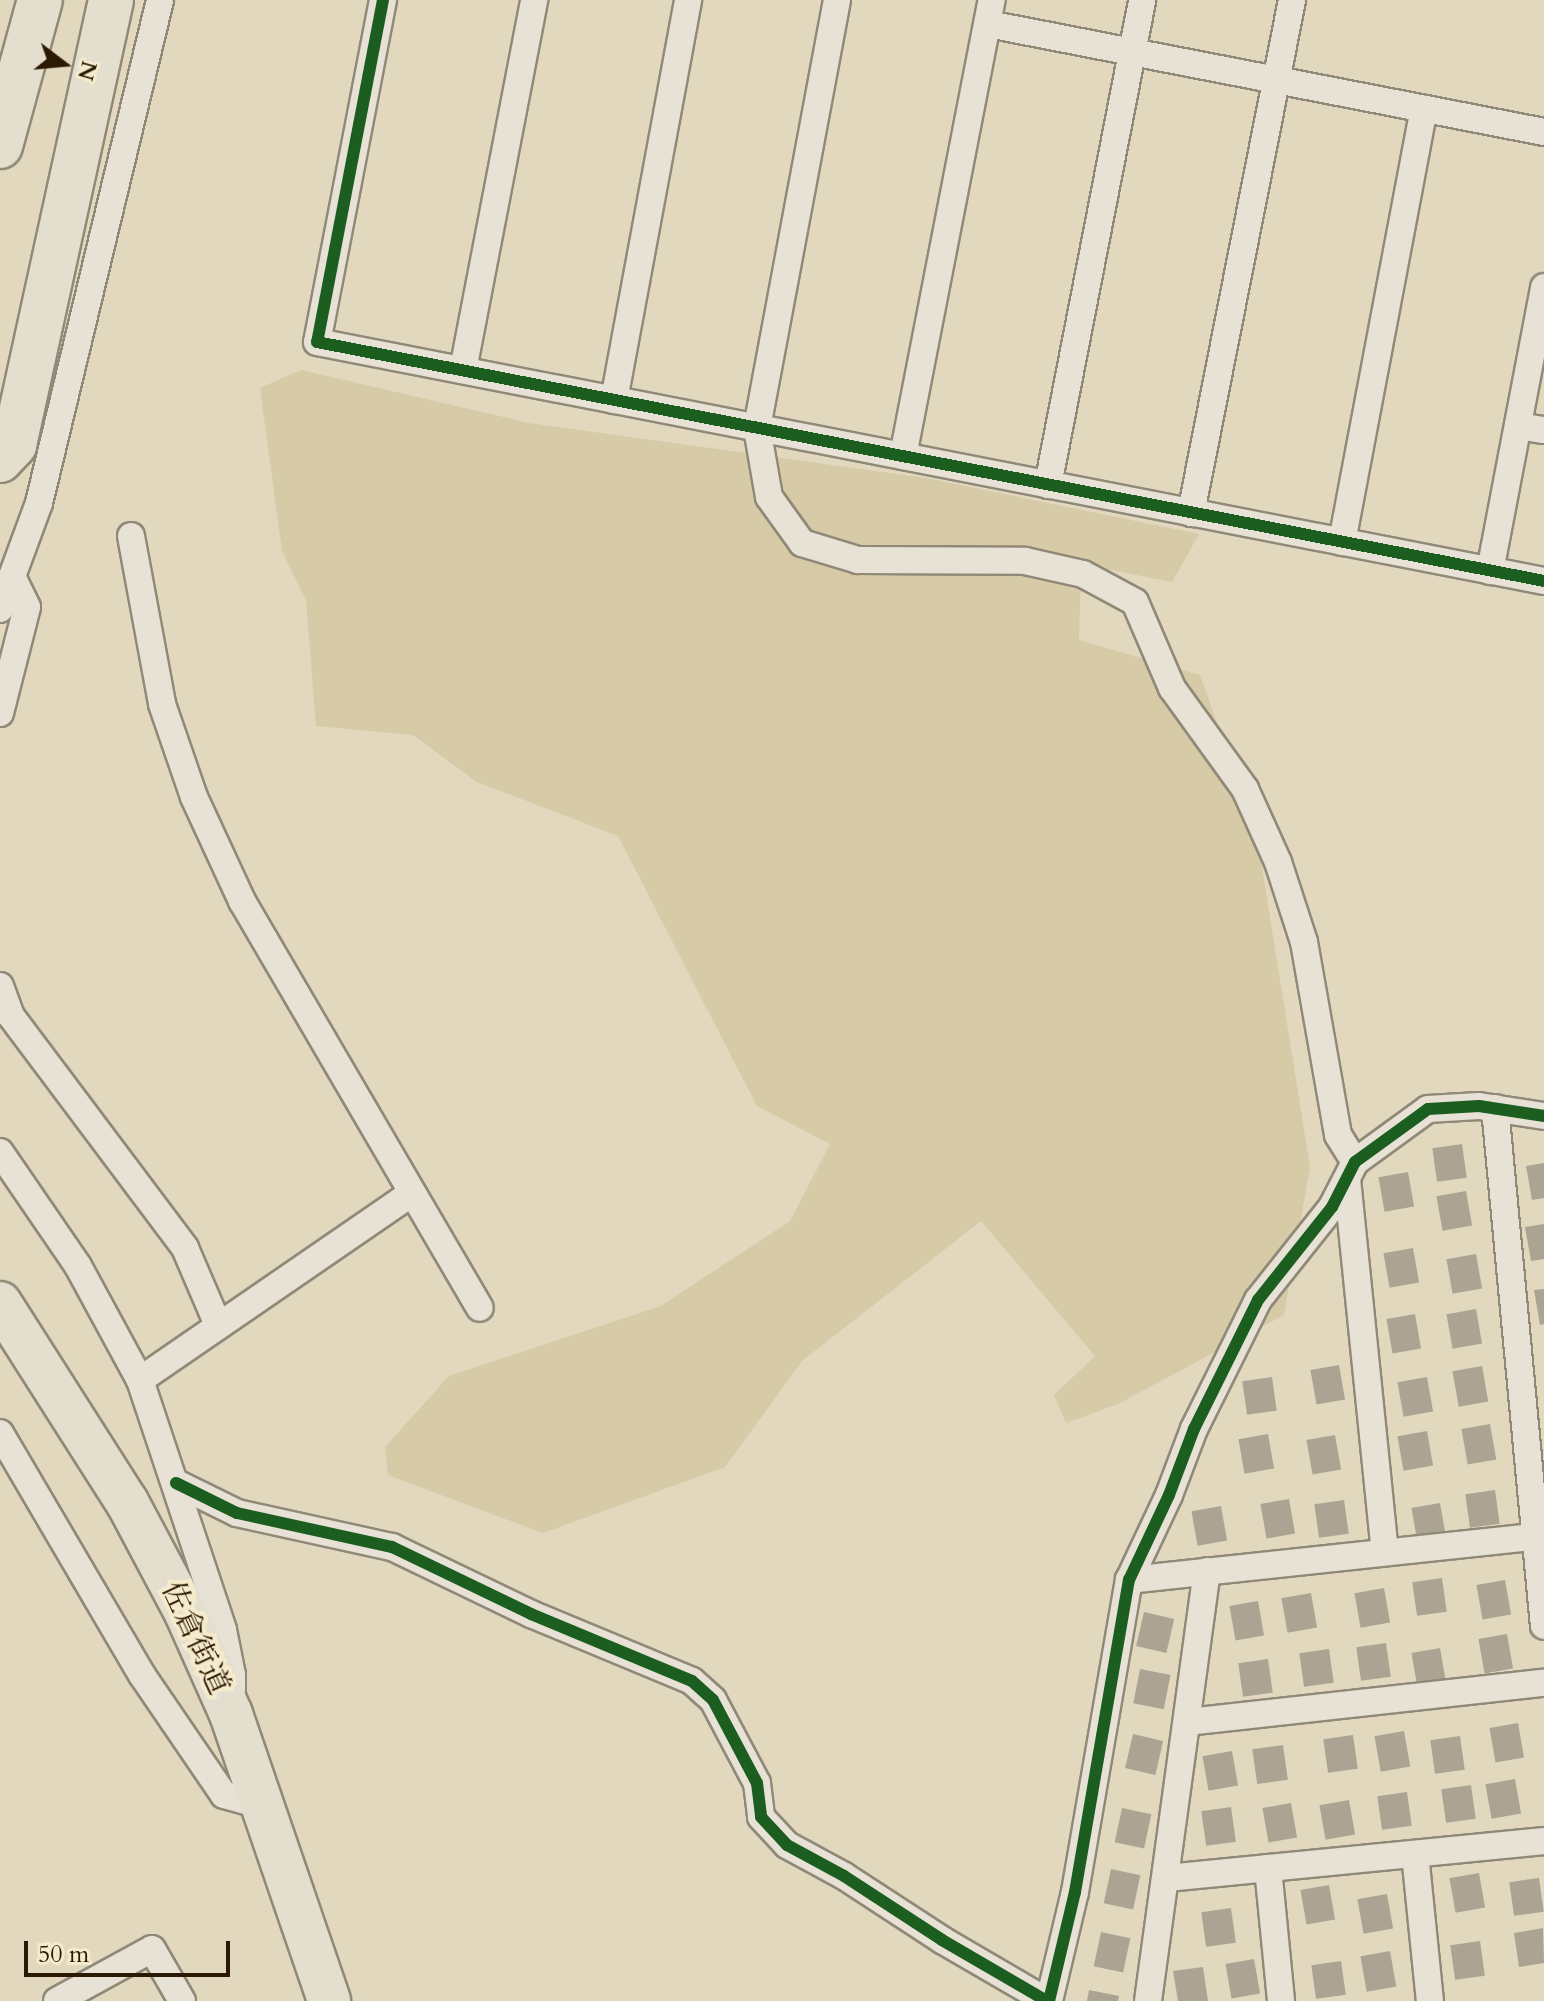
<!DOCTYPE html>
<html>
<head>
<meta charset="utf-8">
<style>
	body { margin:0 }
	#map { position:relative; width:1544px; height:2001px; overflow:hidden; background:#e1d8be; font-family:Cardo,"Noto Serif JP",serif }
	div>[style] { position:absolute }
	.green>* { inset:0; background:#d7caa6 }
	.building>* { inset:0; background:#aca492; transform-origin:0 0 }
	.roads { filter:drop-shadow(2px 0 #908978) drop-shadow(-2px 0 #908978) drop-shadow(0 2px #908978) drop-shadow(0 -2px #908978) }
	.minor>* { height:26px; margin:-13px; padding:0 13px; transform-origin:13px; border-radius:13px; background:#e7e2d5 }
	.primary>* { height:42px; margin:-21px; padding:0 21px; transform-origin:21px; border-radius:21px; background:#e3dece }
	.motorway>* { height:44px; margin:-22px; padding:0 22px; transform-origin:22px; border-radius:22px; background:#e3dece }
	.cycleway>* { height:12px; margin:-6px; padding:0 6px; transform-origin:6px; border-radius:6px; background:#1b5e20 }
	span { translate:-50% -50%; white-space:nowrap; text-align:center; line-height:1.15; -webkit-text-stroke:8px #f5ebcc; paint-order:stroke }
	.street-label { font-size:30px; color:#2c1904 }
	.north { position:absolute; left:24px; top:24px; width:80px; height:80px; -webkit-text-stroke:6px #f5ebcc; paint-order:stroke; rotate:106deg; font-size:22px; font-weight:700; line-height:32px; text-align:center; color:#2c1904 }
	.north::after { content:''; display:block; margin:auto; width:28px; height:36px; background:#2c1904; clip-path:polygon(50% 0,100% 100%,50% 72%,0 100%) }
	.scale { position:absolute; left:24px; top:1941px; width:206px; height:36px; box-sizing:border-box; border:4px solid #2c1904; border-top:0; padding-left:10px; font-size:24px; line-height:28px; white-space:nowrap; color:#2c1904; -webkit-text-stroke:6px #f5ebcc; paint-order:stroke }
</style>
</head>
<body>
<div id="map">
	<div class="green">
		<div style="clip-path:polygon(301px 370px,529px 423px,926px 478px,1199px 534px,1172px 582px,1081px 564px,1079px 640px,1200px 675px,1257px 836px,1310px 1167px,1284px 1315px,1118px 1404px,1066px 1423px,1054px 1395px,1095px 1356px,981px 1221px,802px 1361px,725px 1467px,543px 1533px,388px 1475px,385px 1447px,449px 1376px,661px 1306px,790px 1221px,830px 1144px,757px 1106px,618px 836px,477px 782px,413px 735px,316px 726px,306px 600px,282px 551px,260px 388px)"></div>
	</div>
	<div class="building">
		<div style="left:1462px;top:1144px;width:34px;height:30px;rotate:82deg"></div>
		<div style="clip-path:polygon(1544px 1163px,1544px 1198px,1532px 1200px,1526px 1166px)"></div>
		<div style="left:1408px;top:1172px;width:35px;height:30px;rotate:80deg"></div>
		<div style="left:1466px;top:1191px;width:35px;height:30px;rotate:80deg"></div>
		<div style="clip-path:polygon(1544px 1224px,1544px 1259px,1531px 1261px,1525px 1227px)"></div>
		<div style="left:1413px;top:1248px;width:35px;height:30px;rotate:80deg"></div>
		<div style="left:1476px;top:1254px;width:35px;height:30px;rotate:80deg"></div>
		<div style="clip-path:polygon(1544px 1289px,1544px 1324px,1540px 1325px,1534px 1290px)"></div>
		<div style="left:1476px;top:1309px;width:35px;height:30px;rotate:80deg"></div>
		<div style="left:1415px;top:1314px;width:35px;height:29px;rotate:80deg"></div>
		<div style="left:1339px;top:1365px;width:35px;height:29px;rotate:80deg"></div>
		<div style="left:1482px;top:1366px;width:36px;height:30px;rotate:80deg"></div>
		<div style="left:1272px;top:1377px;width:34px;height:30px;rotate:82deg"></div>
		<div style="left:1427px;top:1377px;width:35px;height:30px;rotate:80deg"></div>
		<div style="left:1490px;top:1424px;width:36px;height:29px;rotate:80deg"></div>
		<div style="left:1427px;top:1431px;width:35px;height:30px;rotate:80deg"></div>
		<div style="left:1268px;top:1434px;width:35px;height:30px;rotate:80deg"></div>
		<div style="left:1335px;top:1435px;width:35px;height:29px;rotate:80deg"></div>
		<div style="left:1495px;top:1490px;width:34px;height:30px;rotate:82deg"></div>
		<div style="left:1289px;top:1499px;width:35px;height:29px;rotate:80deg"></div>
		<div style="left:1344px;top:1500px;width:34px;height:30px;rotate:82deg"></div>
		<div style="left:1440px;top:1503px;width:35px;height:29px;rotate:80deg"></div>
		<div style="left:1221px;top:1506px;width:35px;height:30px;rotate:80deg"></div>
		<div style="left:1442px;top:1578px;width:34px;height:30px;rotate:82deg"></div>
		<div style="left:1505px;top:1580px;width:35px;height:29px;rotate:80deg"></div>
		<div style="left:1384px;top:1588px;width:35px;height:30px;rotate:80deg"></div>
		<div style="left:1311px;top:1593px;width:35px;height:30px;rotate:80deg"></div>
		<div style="left:1258px;top:1601px;width:35px;height:29px;rotate:80deg"></div>
		<div style="left:1144px;top:1612px;width:31px;height:35px;rotate:13deg"></div>
		<div style="left:1507px;top:1634px;width:35px;height:29px;rotate:80deg"></div>
		<div style="left:1386px;top:1643px;width:34px;height:30px;rotate:82deg"></div>
		<div style="left:1440px;top:1648px;width:35px;height:29px;rotate:80deg"></div>
		<div style="left:1329px;top:1649px;width:34px;height:30px;rotate:82deg"></div>
		<div style="left:1268px;top:1659px;width:34px;height:30px;rotate:82deg"></div>
		<div style="left:1140px;top:1669px;width:31px;height:35px;rotate:11deg"></div>
		<div style="left:1518px;top:1723px;width:35px;height:29px;rotate:80deg"></div>
		<div style="left:1404px;top:1731px;width:36px;height:30px;rotate:80deg"></div>
		<div style="left:1133px;top:1734px;width:31px;height:35px;rotate:13deg"></div>
		<div style="left:1353px;top:1735px;width:34px;height:30px;rotate:82deg"></div>
		<div style="left:1460px;top:1736px;width:34px;height:30px;rotate:82deg"></div>
		<div style="left:1283px;top:1745px;width:35px;height:31px;rotate:82deg"></div>
		<div style="left:1232px;top:1751px;width:35px;height:30px;rotate:80deg"></div>
		<div style="left:1515px;top:1779px;width:35px;height:30px;rotate:80deg"></div>
		<div style="left:1471px;top:1785px;width:34px;height:30px;rotate:82deg"></div>
		<div style="left:1407px;top:1792px;width:34px;height:30px;rotate:82deg"></div>
		<div style="left:1349px;top:1800px;width:35px;height:30px;rotate:80deg"></div>
		<div style="left:1291px;top:1803px;width:35px;height:29px;rotate:80deg"></div>
		<div style="left:1231px;top:1807px;width:35px;height:30px;rotate:82deg"></div>
		<div style="left:1122px;top:1808px;width:30px;height:35px;rotate:12deg"></div>
		<div style="left:1111px;top:1869px;width:30px;height:35px;rotate:12deg"></div>
		<div style="left:1479px;top:1873px;width:35px;height:30px;rotate:80deg"></div>
		<div style="left:1539px;top:1878px;width:34px;height:30px;rotate:82deg"></div>
		<div style="left:1329px;top:1885px;width:35px;height:29px;rotate:80deg"></div>
		<div style="left:1387px;top:1894px;width:35px;height:30px;rotate:80deg"></div>
		<div style="left:1231px;top:1908px;width:35px;height:30px;rotate:82deg"></div>
		<div style="clip-path:polygon(1543px 1928px,1544px 1963px,1519px 1967px,1514px 1933px)"></div>
		<div style="left:1101px;top:1932px;width:30px;height:35px;rotate:12deg"></div>
		<div style="left:1480px;top:1941px;width:35px;height:30px;rotate:82deg"></div>
		<div style="left:1390px;top:1951px;width:36px;height:30px;rotate:80deg"></div>
		<div style="left:1254px;top:1959px;width:35px;height:29px;rotate:80deg"></div>
		<div style="left:1341px;top:1961px;width:34px;height:30px;rotate:82deg"></div>
		<div style="clip-path:polygon(1203px 1967px,1208px 2001px,1178px 2001px,1173px 1971px)"></div>
		<div style="clip-path:polygon(1089px 1990px,1119px 1996px,1118px 2001px,1087px 2001px)"></div>
	</div>
	<div class="roads">
		<div class="minor">
			<div style="left:383px;top:0;width:348px;rotate:100.9deg"></div>
			<div style="left:317px;top:342px;width:1250px;rotate:11.02deg"></div>
			<div style="left:837px;top:0;width:435px;rotate:100.6deg"></div>
			<div style="left:757px;top:428px;width:70px;rotate:80.1deg"></div>
			<div style="left:769px;top:497px;width:57px;rotate:54.3deg"></div>
			<div style="left:802px;top:543px;width:59px;rotate:16.9deg"></div>
			<div style="left:858px;top:560px;width:167px;rotate:0.3deg"></div>
			<div style="left:1025px;top:561px;width:59px;rotate:12.6deg"></div>
			<div style="left:1083px;top:574px;width:59px;rotate:28.3deg"></div>
			<div style="left:1135px;top:602px;width:94px;rotate:66.7deg"></div>
			<div style="left:1172px;top:688px;width:125px;rotate:54.1deg"></div>
			<div style="left:1245px;top:789px;width:80px;rotate:65.7deg"></div>
			<div style="left:1278px;top:862px;width:84px;rotate:72deg"></div>
			<div style="left:1304px;top:942px;width:196px;rotate:80deg"></div>
			<div style="left:1338px;top:1135px;width:32px;rotate:58deg"></div>
			<div style="left:988px;top:24px;width:566px;rotate:10.99deg"></div>
			<div style="left:463px;top:370px;width:377px;rotate:-79.1deg"></div>
			<div style="left:614px;top:400px;width:407px;rotate:-79.5deg"></div>
			<div style="left:1518px;top:426px;width:26px;rotate:9deg"></div>
			<div style="left:903px;top:456px;width:465px;rotate:-79deg"></div>
			<div style="left:1048px;top:485px;width:494px;rotate:-79deg"></div>
			<div style="left:1191px;top:513px;width:523px;rotate:-78.86deg"></div>
			<div style="left:131px;top:536px;width:171px;rotate:79.5deg"></div>
			<div style="left:162px;top:704px;width:98px;rotate:71deg"></div>
			<div style="left:194px;top:797px;width:115px;rotate:65.2deg"></div>
			<div style="left:242px;top:901px;width:471px;rotate:59.7deg"></div>
			<div style="left:1342px;top:542px;width:441px;rotate:-79.3deg"></div>
			<div style="left:1490px;top:571px;width:289px;rotate:-79.2deg"></div>
			<div style="left:0;top:609px;width:113px;rotate:-69.8deg"></div>
			<div style="left:39px;top:503px;width:517px;rotate:-76.47deg"></div>
			<div style="left:0;top:713px;width:109px;rotate:-75.7deg"></div>
			<div style="left:27px;top:607px;width:34px;rotate:-116deg"></div>
			<div style="left:0;top:986px;width:32px;rotate:70deg"></div>
			<div style="left:11px;top:1016px;width:290px;rotate:53.1deg"></div>
			<div style="left:185px;top:1248px;width:84px;rotate:66.8deg"></div>
			<div style="left:1495px;top:1108px;width:520px;rotate:84.6deg"></div>
			<div style="left:0;top:1152px;width:138px;rotate:55.6deg"></div>
			<div style="left:78px;top:1266px;width:130px;rotate:61.5deg"></div>
			<div style="left:140px;top:1380px;width:263px;rotate:71.6deg"></div>
			<div style="left:223px;top:1630px;width:46px;rotate:78.7deg"></div>
			<div style="left:232px;top:1675px;width:15px;rotate:90deg"></div>
			<div style="left:1347px;top:1179px;width:375px;rotate:84.2deg"></div>
			<div style="left:140px;top:1380px;width:329px;rotate:-34.5deg"></div>
			<div style="left:0;top:1433px;width:281px;rotate:59.6deg"></div>
			<div style="left:142px;top:1675px;width:145px;rotate:55.7deg"></div>
			<div style="left:224px;top:1795px;width:41px;rotate:15.4deg"></div>
			<div style="left:176px;top:1483px;width:68px;rotate:26.2deg"></div>
			<div style="left:237px;top:1513px;width:159px;rotate:12.4deg"></div>
			<div style="left:392px;top:1547px;width:154px;rotate:25.7deg"></div>
			<div style="left:531px;top:1614px;width:174px;rotate:22.6deg"></div>
			<div style="left:692px;top:1681px;width:28px;rotate:42deg"></div>
			<div style="left:713px;top:1700px;width:94px;rotate:62.1deg"></div>
			<div style="left:757px;top:1783px;width:34px;rotate:83deg"></div>
			<div style="left:761px;top:1817px;width:38px;rotate:47deg"></div>
			<div style="left:787px;top:1845px;width:65px;rotate:28.5deg"></div>
			<div style="left:844px;top:1876px;width:117px;rotate:33.1deg"></div>
			<div style="left:942px;top:1940px;width:121px;rotate:30.2deg"></div>
			<div style="left:1129px;top:1580px;width:417px;rotate:-6.1deg"></div>
			<div style="left:1188px;top:1722px;width:358px;rotate:-6.3deg"></div>
			<div style="left:1415px;top:1854px;width:148px;rotate:84.2deg"></div>
			<div style="left:1268px;top:1868px;width:134px;rotate:84.4deg"></div>
			<div style="left:1167px;top:1878px;width:379px;rotate:-5.6deg"></div>
			<div style="left:57px;top:2001px;width:108px;rotate:-28.7deg"></div>
			<div style="left:152px;top:1949px;width:60px;rotate:60deg"></div>
			<div style="left:1049px;top:2001px;width:112px;rotate:-76.6deg"></div>
			<div style="left:1075px;top:1892px;width:317px;rotate:-80.2deg"></div>
			<div style="left:1129px;top:1580px;width:94px;rotate:-64.8deg"></div>
			<div style="left:1169px;top:1495px;width:71px;rotate:-69.3deg"></div>
			<div style="left:1194px;top:1429px;width:144px;rotate:-63.6deg"></div>
			<div style="left:1258px;top:1300px;width:119px;rotate:-51.5deg"></div>
			<div style="left:1332px;top:1207px;width:51px;rotate:-62.9deg"></div>
			<div style="left:1355px;top:1162px;width:90px;rotate:-36deg"></div>
			<div style="left:1428px;top:1109px;width:51px;rotate:-3.4deg"></div>
			<div style="left:1479px;top:1106px;width:66px;rotate:8.7deg"></div>
			<div style="left:1148px;top:2001px;width:434px;rotate:-82.2deg"></div>
		</div>
		<div class="primary">
			<div style="left:0;top:1303px;width:236px;rotate:57.5deg"></div>
			<div style="left:127px;top:1502px;width:126px;rotate:62deg"></div>
			<div style="left:186px;top:1613px;width:111px;rotate:66deg"></div>
			<div style="left:231px;top:1714px;width:303px;rotate:71.1deg"></div>
		</div>
		<div class="motorway">
			<div style="left:0;top:146px;width:151px;rotate:-74.7deg"></div>
			<div style="left:0;top:460px;width:21px;rotate:-47deg"></div>
			<div style="left:14px;top:445px;width:455px;rotate:-77.7deg"></div>
		</div>
	</div>
	<div class="cycleway">
		<div style="left:383px;top:0;width:348px;rotate:100.9deg"></div>
		<div style="left:317px;top:342px;width:1250px;rotate:11.02deg"></div>
		<div style="left:176px;top:1483px;width:68px;rotate:26.2deg"></div>
		<div style="left:237px;top:1513px;width:159px;rotate:12.4deg"></div>
		<div style="left:392px;top:1547px;width:154px;rotate:25.7deg"></div>
		<div style="left:531px;top:1614px;width:174px;rotate:22.6deg"></div>
		<div style="left:692px;top:1681px;width:28px;rotate:42deg"></div>
		<div style="left:713px;top:1700px;width:94px;rotate:62.1deg"></div>
		<div style="left:757px;top:1783px;width:34px;rotate:83deg"></div>
		<div style="left:761px;top:1817px;width:38px;rotate:47deg"></div>
		<div style="left:787px;top:1845px;width:65px;rotate:28.5deg"></div>
		<div style="left:844px;top:1876px;width:117px;rotate:33.1deg"></div>
		<div style="left:942px;top:1940px;width:121px;rotate:30.2deg"></div>
		<div style="left:1049px;top:2001px;width:112px;rotate:-76.6deg"></div>
		<div style="left:1075px;top:1892px;width:317px;rotate:-80.2deg"></div>
		<div style="left:1129px;top:1580px;width:94px;rotate:-64.8deg"></div>
		<div style="left:1169px;top:1495px;width:71px;rotate:-69.3deg"></div>
		<div style="left:1194px;top:1429px;width:144px;rotate:-63.6deg"></div>
		<div style="left:1258px;top:1300px;width:119px;rotate:-51.5deg"></div>
		<div style="left:1332px;top:1207px;width:51px;rotate:-62.9deg"></div>
		<div style="left:1355px;top:1162px;width:90px;rotate:-36deg"></div>
		<div style="left:1428px;top:1109px;width:51px;rotate:-3.4deg"></div>
		<div style="left:1479px;top:1106px;width:66px;rotate:8.7deg"></div>
	</div>
	<div class="street-label">
		<span style="left:195px;top:1638px;rotate:65deg">佐倉街道</span>
	</div>
	<div class="north">N</div>
	<div class="scale">50 m</div>
</div>
</body>
</html>
